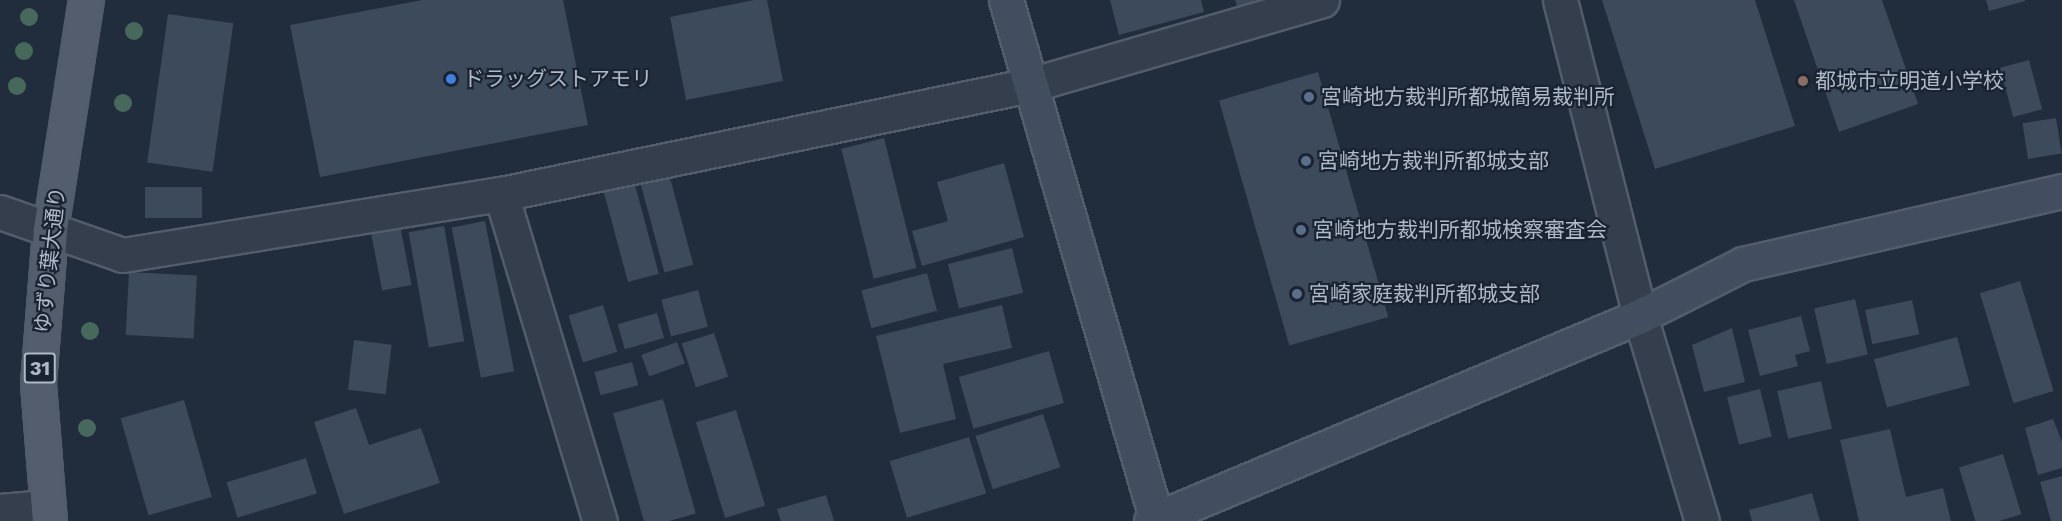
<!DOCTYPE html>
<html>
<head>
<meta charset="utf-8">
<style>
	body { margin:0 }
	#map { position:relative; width:2062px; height:521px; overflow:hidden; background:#212c3d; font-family:"Work Sans","Noto Sans JP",sans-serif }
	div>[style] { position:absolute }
	.building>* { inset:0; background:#3d4a5c; transform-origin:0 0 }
	.roads { filter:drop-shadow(2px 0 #535c6b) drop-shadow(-2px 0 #535c6b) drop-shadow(0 2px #535c6b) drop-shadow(0 -2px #535c6b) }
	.street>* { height:33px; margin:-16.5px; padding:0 16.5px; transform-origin:16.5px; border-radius:16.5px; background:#353e4d }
	.secondary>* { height:33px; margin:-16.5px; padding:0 16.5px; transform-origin:16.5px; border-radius:16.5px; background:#434d60 }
	.primary>* { height:33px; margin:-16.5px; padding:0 16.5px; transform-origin:16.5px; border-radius:16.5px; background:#535d6d }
	.trees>* { width:18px; height:18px; margin:-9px; border-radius:50%; background:#47695b }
	.dots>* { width:16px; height:16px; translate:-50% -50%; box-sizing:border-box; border:3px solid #1a2331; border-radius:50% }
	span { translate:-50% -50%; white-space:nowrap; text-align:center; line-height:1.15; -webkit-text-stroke:4.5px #1a2331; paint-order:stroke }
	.shield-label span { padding:2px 4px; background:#1a2331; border:2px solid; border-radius:4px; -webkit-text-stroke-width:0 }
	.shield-label { font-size:20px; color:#b0b9c8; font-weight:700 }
	.poi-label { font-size:21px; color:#b0b9c8 }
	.left { translate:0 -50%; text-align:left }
	.street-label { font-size:21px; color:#b0b9c8 }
</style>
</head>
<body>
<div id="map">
	<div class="building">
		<div style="clip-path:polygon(422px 0,563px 0,588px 125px,320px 177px,290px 25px)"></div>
		<div style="clip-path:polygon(754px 0,767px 0,783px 81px,686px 100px,670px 17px)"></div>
		<div style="clip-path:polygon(1110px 0,1201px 0,1204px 12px,1119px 35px)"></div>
		<div style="clip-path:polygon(1235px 0,1254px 0,1254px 1px,1237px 6px)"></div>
		<div style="clip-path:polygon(1602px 0,1755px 0,1795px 126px,1655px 169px)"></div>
		<div style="clip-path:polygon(1794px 0,1882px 0,1918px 104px,1839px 132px)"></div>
		<div style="clip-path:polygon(1986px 0,2025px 0,2025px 1px,1989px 11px)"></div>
		<div style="left:168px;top:14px;width:66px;height:150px;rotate:8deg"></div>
		<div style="left:2029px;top:60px;width:51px;height:30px;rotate:75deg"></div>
		<div style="left:1318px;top:72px;width:255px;height:103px;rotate:74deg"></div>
		<div style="left:2056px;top:118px;width:36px;height:34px;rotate:81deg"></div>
		<div style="left:884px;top:138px;width:134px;height:44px;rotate:76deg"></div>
		<div style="clip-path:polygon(1004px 163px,1024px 237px,922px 266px,912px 231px,948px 221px,937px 182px)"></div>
		<div style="left:668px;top:170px;width:98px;height:30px;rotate:75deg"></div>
		<div style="left:634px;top:181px;width:96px;height:32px;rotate:75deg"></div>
		<div style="left:202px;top:187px;width:31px;height:57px;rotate:90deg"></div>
		<div style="left:485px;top:221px;width:153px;height:34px;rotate:79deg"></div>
		<div style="left:400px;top:225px;width:61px;height:30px;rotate:79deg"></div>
		<div style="left:444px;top:226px;width:117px;height:36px;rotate:80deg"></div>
		<div style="left:1012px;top:248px;width:46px;height:66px;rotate:76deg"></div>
		<div style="left:129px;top:272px;width:68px;height:63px;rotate:3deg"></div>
		<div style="left:927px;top:273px;width:39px;height:68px;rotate:75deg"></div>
		<div style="left:2020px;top:281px;width:115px;height:42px;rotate:73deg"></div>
		<div style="left:698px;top:290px;width:38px;height:38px;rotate:75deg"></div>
		<div style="left:1855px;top:299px;width:57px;height:42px;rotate:77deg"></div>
		<div style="left:1912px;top:300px;width:35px;height:48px;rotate:78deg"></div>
		<div style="left:603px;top:305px;width:49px;height:36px;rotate:73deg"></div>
		<div style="clip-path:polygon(1002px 305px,1012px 348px,943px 364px,956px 419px,900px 433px,876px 336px)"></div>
		<div style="left:657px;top:313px;width:26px;height:41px;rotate:74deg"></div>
		<div style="clip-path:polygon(1801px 316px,1810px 351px,1795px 355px,1798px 366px,1760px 376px,1748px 330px)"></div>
		<div style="clip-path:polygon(1732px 328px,1745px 382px,1704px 392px,1692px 345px)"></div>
		<div style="left:714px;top:333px;width:46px;height:34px;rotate:72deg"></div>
		<div style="left:1957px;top:337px;width:50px;height:86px;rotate:75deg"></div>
		<div style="left:354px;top:340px;width:38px;height:50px;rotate:7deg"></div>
		<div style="left:677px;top:342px;width:23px;height:38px;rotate:70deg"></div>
		<div style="left:1049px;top:351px;width:54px;height:94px;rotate:74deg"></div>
		<div style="left:632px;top:362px;width:24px;height:39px;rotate:75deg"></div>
		<div style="left:1821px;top:381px;width:49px;height:45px;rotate:77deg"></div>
		<div style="left:1760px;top:389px;width:49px;height:34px;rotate:76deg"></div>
		<div style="left:663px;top:399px;width:119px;height:52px;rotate:74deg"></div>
		<div style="left:184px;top:400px;width:101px;height:66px;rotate:74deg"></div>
		<div style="clip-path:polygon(356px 408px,369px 445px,421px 428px,440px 483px,344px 514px,314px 422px)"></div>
		<div style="left:736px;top:410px;width:100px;height:42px;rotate:73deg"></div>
		<div style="left:1043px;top:414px;width:56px;height:71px;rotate:72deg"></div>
		<div style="clip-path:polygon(2053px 419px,2062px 442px,2062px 468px,2038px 475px,2025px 428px)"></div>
		<div style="clip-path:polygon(1890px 429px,1906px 497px,1943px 488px,1951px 521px,1859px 521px,1840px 440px)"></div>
		<div style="left:969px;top:437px;width:59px;height:83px;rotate:73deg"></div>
		<div style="left:2003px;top:454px;width:63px;height:46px;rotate:73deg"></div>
		<div style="left:306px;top:458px;width:37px;height:83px;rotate:73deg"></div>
		<div style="clip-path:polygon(2062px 476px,2062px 521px,2051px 521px,2040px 482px)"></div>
		<div style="clip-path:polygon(1812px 493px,1820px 521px,1752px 521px,1749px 510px)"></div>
		<div style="clip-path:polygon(826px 495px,834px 521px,781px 521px,777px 509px)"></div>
	</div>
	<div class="roads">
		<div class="street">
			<div style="left:1560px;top:0;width:326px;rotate:75.8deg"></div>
			<div style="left:1640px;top:316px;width:214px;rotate:73.2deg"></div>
			<div style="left:501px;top:194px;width:342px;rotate:73.2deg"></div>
			<div style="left:0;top:212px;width:130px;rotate:19.3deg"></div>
			<div style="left:123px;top:255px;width:383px;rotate:-9.2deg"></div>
			<div style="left:501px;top:194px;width:540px;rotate:-11.64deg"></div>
			<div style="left:1030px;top:85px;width:304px;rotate:-16.2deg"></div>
			<div style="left:0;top:511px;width:47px;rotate:-4.9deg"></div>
		</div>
		<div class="secondary">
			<div style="left:1006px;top:0;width:542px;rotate:73.84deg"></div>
			<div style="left:1151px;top:521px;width:530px;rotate:-22.74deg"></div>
			<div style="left:1640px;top:316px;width:115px;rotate:-26.8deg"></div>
			<div style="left:1743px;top:264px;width:327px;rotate:-12.9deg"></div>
		</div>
		<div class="primary">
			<div style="left:49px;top:521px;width:138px;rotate:-94.6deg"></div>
			<div style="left:38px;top:383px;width:154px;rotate:-85.5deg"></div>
			<div style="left:50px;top:229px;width:232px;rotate:-81.1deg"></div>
		</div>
	</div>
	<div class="trees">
		<div style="left:29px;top:17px"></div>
		<div style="left:134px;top:31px"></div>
		<div style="left:24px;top:51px"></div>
		<div style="left:17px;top:86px"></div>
		<div style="left:123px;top:103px"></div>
		<div style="left:90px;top:331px"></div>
		<div style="left:87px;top:428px"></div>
	</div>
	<div class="dots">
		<div style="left:451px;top:79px;background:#3f7fe0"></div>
		<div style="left:1803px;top:81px;background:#8d6e63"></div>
		<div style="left:1309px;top:97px;background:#5c6f8a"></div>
		<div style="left:1306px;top:161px;background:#5c6f8a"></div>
		<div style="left:1301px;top:230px;background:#5c6f8a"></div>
		<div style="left:1297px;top:294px;background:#5c6f8a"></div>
	</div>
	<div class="shield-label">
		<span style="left:40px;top:368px">31</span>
	</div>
	<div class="poi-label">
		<span class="left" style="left:463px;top:79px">ドラッグストアモリ</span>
		<span class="left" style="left:1815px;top:81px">都城市立明道小学校</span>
		<span class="left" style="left:1321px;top:97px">宮崎地方裁判所都城簡易裁判所</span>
		<span class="left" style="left:1318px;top:161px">宮崎地方裁判所都城支部</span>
		<span class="left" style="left:1313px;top:230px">宮崎地方裁判所都城検察審査会</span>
		<span class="left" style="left:1309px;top:294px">宮崎家庭裁判所都城支部</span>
	</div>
	<div class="street-label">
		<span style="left:50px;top:260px;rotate:-84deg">ゆずり葉大通り</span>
	</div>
</div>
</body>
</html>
